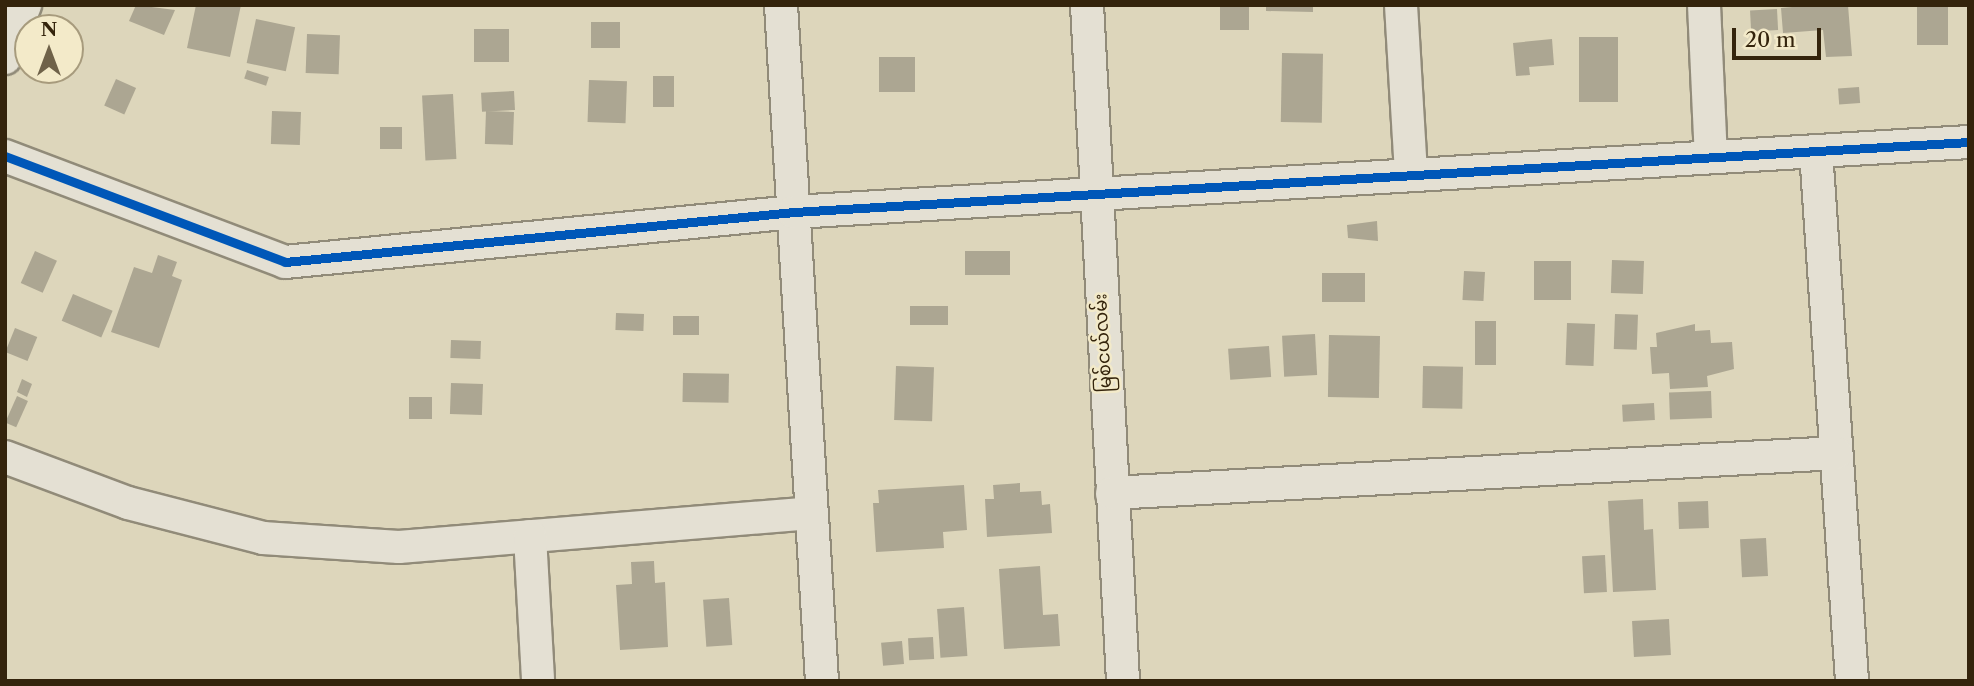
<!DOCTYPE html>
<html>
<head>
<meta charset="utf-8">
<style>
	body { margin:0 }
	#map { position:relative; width:1974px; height:686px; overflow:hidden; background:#ddd6bb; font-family:"Libre Caslon Text","Noto Sans Myanmar",serif }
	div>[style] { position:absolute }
	.building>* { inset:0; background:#aca692; transform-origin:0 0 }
	.roads { filter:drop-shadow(2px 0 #918b79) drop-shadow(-2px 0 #918b79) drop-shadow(0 2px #918b79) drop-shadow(0 -2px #918b79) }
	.minor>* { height:32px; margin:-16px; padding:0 16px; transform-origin:16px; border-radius:16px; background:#e4e0d3 }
	.cycleway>* { height:9px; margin:-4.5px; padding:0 4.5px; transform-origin:4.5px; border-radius:4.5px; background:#0057b8 }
	span { translate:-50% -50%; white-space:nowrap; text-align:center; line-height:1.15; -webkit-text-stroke:5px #f3eac9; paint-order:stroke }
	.street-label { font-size:18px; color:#34240c }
	.frame { position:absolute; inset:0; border:7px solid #34240c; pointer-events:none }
	.north { position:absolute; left:14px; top:14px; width:70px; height:70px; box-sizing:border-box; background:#f3eac9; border:2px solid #a79b7d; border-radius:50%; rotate:0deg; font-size:19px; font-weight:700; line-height:28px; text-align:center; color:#34240c }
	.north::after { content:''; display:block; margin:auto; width:24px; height:32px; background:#6f6249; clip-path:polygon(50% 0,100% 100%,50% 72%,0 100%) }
	.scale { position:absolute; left:1732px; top:28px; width:89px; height:32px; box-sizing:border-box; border:4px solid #34240c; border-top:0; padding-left:9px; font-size:21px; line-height:24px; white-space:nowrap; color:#34240c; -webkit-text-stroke:5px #f3eac9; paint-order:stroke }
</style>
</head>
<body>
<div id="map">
	<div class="building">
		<div style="clip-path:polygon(136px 5px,175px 10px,164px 35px,129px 21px)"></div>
		<div style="clip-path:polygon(196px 5px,241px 5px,230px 57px,187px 48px)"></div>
		<div style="left:1220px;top:5px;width:29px;height:25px"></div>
		<div style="clip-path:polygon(1266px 5px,1313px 5px,1313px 12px,1266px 11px)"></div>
		<div style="clip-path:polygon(1815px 5px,1848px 5px,1852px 56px,1826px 57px,1823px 30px,1783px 33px,1781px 8px)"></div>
		<div style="left:1917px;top:5px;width:31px;height:40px"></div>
		<div style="left:1777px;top:9px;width:21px;height:27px;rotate:87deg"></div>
		<div style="left:256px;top:19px;width:40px;height:45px;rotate:12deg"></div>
		<div style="left:591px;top:22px;width:29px;height:26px"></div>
		<div style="left:474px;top:29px;width:35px;height:33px"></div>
		<div style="left:307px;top:34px;width:33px;height:39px;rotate:2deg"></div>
		<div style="left:1579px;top:37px;width:39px;height:65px"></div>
		<div style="clip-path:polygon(1552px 39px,1554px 65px,1529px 67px,1530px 75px,1516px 76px,1513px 43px)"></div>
		<div style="left:1282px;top:53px;width:41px;height:69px;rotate:1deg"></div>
		<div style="left:879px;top:57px;width:36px;height:35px"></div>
		<div style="left:247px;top:70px;width:23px;height:9px;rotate:18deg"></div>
		<div style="left:653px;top:76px;width:21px;height:31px"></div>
		<div style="left:116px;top:79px;width:22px;height:29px;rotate:24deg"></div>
		<div style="left:589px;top:80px;width:38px;height:42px;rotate:2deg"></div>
		<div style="left:1859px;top:87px;width:16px;height:21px;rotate:86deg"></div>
		<div style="left:514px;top:91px;width:19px;height:33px;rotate:87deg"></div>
		<div style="left:453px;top:94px;width:65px;height:31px;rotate:87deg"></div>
		<div style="left:272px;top:111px;width:29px;height:33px;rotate:2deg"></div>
		<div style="left:486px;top:111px;width:28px;height:33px;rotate:2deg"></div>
		<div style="left:380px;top:127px;width:22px;height:22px"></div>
		<div style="clip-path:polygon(1377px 221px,1378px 241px,1348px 238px,1347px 225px)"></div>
		<div style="left:35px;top:251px;width:24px;height:35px;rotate:24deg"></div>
		<div style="left:965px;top:251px;width:45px;height:24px"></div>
		<div style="clip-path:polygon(158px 255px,177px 262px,172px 276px,182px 280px,159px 348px,111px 332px,134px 267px,152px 273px)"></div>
		<div style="left:1612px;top:260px;width:32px;height:33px;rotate:2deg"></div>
		<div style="left:1534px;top:261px;width:37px;height:39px"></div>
		<div style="left:1464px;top:271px;width:21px;height:29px;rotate:3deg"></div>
		<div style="left:1322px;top:273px;width:43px;height:29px"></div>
		<div style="left:73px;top:294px;width:43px;height:29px;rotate:23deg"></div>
		<div style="left:910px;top:306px;width:38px;height:19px"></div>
		<div style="left:616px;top:313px;width:28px;height:17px;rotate:2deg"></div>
		<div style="left:1615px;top:314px;width:23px;height:35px;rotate:2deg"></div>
		<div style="left:673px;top:316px;width:26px;height:19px"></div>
		<div style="left:1475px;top:321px;width:21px;height:44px"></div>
		<div style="left:1567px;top:323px;width:28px;height:42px;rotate:2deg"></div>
		<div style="clip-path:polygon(1695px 324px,1695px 331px,1710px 330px,1711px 343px,1732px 342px,1734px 369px,1707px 376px,1708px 387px,1670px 389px,1669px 373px,1652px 374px,1650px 347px,1657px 347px,1656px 333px)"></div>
		<div style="left:15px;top:328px;width:24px;height:26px;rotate:22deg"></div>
		<div style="left:1315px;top:334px;width:41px;height:33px;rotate:87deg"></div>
		<div style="left:1329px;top:335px;width:51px;height:62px;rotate:1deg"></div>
		<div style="left:451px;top:340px;width:30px;height:18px;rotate:2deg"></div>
		<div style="left:1269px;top:346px;width:31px;height:41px;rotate:86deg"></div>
		<div style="left:896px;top:366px;width:38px;height:54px;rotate:2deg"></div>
		<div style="left:1423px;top:366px;width:40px;height:42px;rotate:1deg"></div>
		<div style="left:683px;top:373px;width:46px;height:29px;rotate:1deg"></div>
		<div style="clip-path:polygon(22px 379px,32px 384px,27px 397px,17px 392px)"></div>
		<div style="left:451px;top:383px;width:32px;height:31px;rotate:2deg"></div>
		<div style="left:1711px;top:391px;width:27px;height:42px;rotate:88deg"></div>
		<div style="left:17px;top:396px;width:12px;height:29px;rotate:24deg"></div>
		<div style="left:409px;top:397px;width:23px;height:22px"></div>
		<div style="left:1654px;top:403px;width:17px;height:32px;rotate:87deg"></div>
		<div style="clip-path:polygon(1020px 483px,1020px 492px,1041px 491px,1042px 505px,1050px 504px,1052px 533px,987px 537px,985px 499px,994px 499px,993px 485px)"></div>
		<div style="clip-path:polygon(964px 485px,967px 530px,943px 532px,944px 548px,876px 552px,873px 503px,879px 503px,878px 490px)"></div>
		<div style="clip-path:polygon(1643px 499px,1644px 530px,1653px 529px,1656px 590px,1613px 592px,1608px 501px)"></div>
		<div style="left:1708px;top:501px;width:27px;height:30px;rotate:88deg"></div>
		<div style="left:1766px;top:538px;width:38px;height:26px;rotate:87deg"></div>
		<div style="left:1605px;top:555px;width:37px;height:23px;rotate:87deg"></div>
		<div style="clip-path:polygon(654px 561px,655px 583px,665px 582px,668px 647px,620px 650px,616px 585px,632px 584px,631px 562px)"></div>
		<div style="clip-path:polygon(1040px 566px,1043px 615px,1058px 614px,1060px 646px,1004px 649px,999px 569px)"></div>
		<div style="left:729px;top:598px;width:47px;height:26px;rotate:86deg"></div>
		<div style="left:964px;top:607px;width:49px;height:27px;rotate:86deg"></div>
		<div style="left:1669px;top:619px;width:36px;height:37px;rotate:87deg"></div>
		<div style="left:933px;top:637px;width:22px;height:25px;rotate:87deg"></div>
		<div style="left:902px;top:641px;width:23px;height:21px;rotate:85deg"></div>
	</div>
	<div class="roads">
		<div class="minor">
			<div style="left:781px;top:5px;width:677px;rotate:86.53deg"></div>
			<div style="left:1087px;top:5px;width:677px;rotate:86.95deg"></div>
			<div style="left:1401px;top:5px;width:170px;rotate:86.6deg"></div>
			<div style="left:1704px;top:5px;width:152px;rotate:87.4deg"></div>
			<div style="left:5px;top:58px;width:57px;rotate:-69.3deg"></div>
			<div style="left:1816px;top:151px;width:531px;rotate:86.11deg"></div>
			<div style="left:5px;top:156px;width:299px;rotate:20.7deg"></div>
			<div style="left:285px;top:262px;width:511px;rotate:-5.61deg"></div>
			<div style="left:794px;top:212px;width:1177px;rotate:-3.41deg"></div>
			<div style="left:5px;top:457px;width:131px;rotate:20.5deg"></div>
			<div style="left:128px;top:503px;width:139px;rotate:14.5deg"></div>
			<div style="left:263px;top:538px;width:136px;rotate:3.8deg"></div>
			<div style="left:399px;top:547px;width:414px;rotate:-4.7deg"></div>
			<div style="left:1112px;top:493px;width:725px;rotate:-3.16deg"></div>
			<div style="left:530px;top:536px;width:145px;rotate:86.8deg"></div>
		</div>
	</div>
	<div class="cycleway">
		<div style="left:5px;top:156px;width:299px;rotate:20.7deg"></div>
		<div style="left:285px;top:262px;width:511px;rotate:-5.61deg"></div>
		<div style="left:794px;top:212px;width:1177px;rotate:-3.41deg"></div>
	</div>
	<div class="street-label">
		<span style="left:1103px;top:343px;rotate:-93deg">မြစ်ငယ်လမ်း</span>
	</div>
	<div class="frame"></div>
	<div class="north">N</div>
	<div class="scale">20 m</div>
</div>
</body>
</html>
